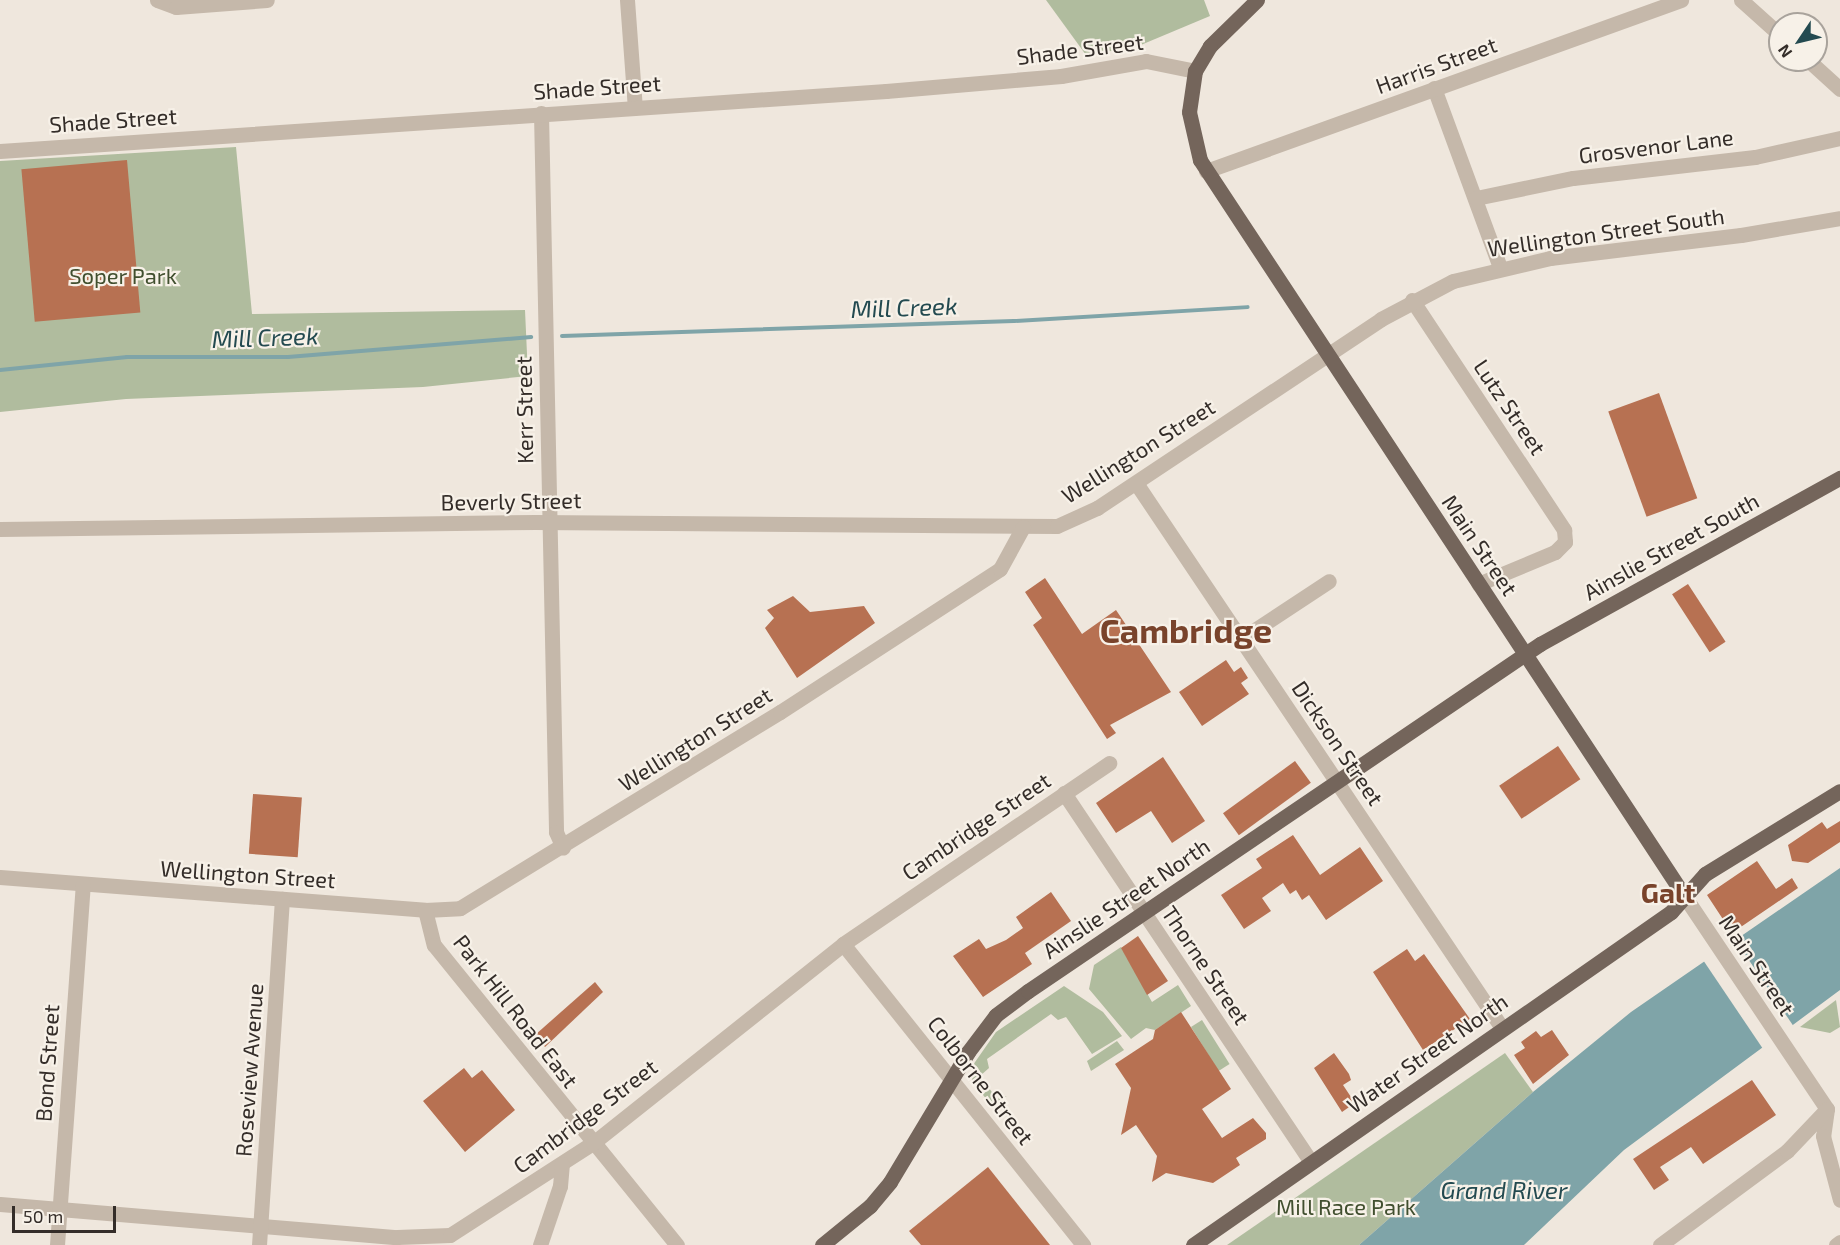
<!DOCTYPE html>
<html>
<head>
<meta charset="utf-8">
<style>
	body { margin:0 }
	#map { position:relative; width:1840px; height:1245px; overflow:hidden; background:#efe7dd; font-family:"Exo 2",sans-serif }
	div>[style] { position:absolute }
	.green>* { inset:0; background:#b0bc9e; transform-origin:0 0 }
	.water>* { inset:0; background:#7fa4a8 }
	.pier>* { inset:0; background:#efe7dd; transform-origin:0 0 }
	.stream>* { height:4px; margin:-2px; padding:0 2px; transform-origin:2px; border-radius:2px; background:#7fa4a8 }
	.building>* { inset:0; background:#b77152; transform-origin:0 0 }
	.minor>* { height:15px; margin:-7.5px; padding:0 7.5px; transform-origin:7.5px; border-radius:7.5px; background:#c5b8aa }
	.major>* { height:15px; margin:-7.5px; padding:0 7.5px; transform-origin:7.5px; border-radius:7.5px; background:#74655b }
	span { translate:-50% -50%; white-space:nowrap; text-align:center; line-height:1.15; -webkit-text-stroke:4.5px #f7f1e8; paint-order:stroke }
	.street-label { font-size:22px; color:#342d29 }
	.park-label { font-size:22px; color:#414f2f }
	.water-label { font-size:24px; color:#234a50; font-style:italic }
	.district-label { font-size:28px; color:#79432b; font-weight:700 }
	.town-label { font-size:34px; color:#79432b; font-weight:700 }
	.north { position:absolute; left:1768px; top:12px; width:60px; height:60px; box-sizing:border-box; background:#f7f1e8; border:2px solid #a9a39c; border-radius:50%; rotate:235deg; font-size:16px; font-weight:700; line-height:24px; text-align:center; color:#342d29 }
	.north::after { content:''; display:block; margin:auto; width:21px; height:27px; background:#234a50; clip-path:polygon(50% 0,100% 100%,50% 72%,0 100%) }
	.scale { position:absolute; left:12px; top:1206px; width:104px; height:27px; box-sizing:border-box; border:3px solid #342d29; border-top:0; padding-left:8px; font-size:18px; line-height:21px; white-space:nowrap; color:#342d29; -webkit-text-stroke:4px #f7f1e8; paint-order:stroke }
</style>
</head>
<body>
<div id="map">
	<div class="green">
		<div style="clip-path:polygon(1046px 0,1204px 0,1210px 16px,1136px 47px,1086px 55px)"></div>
		<div style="clip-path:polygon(236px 147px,252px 314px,525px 310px,528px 376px,423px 387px,126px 399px,0 412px,0 161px)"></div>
		<div style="clip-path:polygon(1121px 947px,1152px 1002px,1178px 985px,1191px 1006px,1155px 1030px,1146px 1028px,1131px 1039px,1089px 989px,1094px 965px)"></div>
		<div style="clip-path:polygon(1064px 986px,1103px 1012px,1122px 1036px,1092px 1054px,1066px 1017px,1058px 1020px,1051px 1014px,987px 1059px,989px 1068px,980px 1076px,997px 1099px,1007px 1096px,991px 1105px,972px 1081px,973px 1065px,996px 1032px)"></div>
		<div style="clip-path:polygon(1836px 1000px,1840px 1027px,1830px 1033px,1800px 1027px)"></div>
		<div style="left:1202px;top:1020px;width:52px;height:13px;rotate:58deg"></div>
		<div style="clip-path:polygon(1117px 1041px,1124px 1050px,1091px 1071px,1087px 1061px)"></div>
		<div style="clip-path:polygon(1505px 1053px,1533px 1092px,1359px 1245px,1227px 1245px)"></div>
	</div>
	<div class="water">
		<div style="clip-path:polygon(1840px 868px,1840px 990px,1624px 1150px,1524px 1245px,1359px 1245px,1533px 1092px,1631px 1012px)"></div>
	</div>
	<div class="pier">
		<div style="left:1732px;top:935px;width:111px;height:38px;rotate:56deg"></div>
	</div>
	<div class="stream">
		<div style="left:562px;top:336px;width:452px;rotate:-1.9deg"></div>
		<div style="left:1014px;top:321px;width:234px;rotate:-3.4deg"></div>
		<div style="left:0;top:370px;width:128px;rotate:-5.8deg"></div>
		<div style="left:127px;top:357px;width:161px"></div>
		<div style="left:288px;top:357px;width:244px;rotate:-4.7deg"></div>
	</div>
	<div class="building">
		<div style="left:127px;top:160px;width:153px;height:106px;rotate:85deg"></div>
		<div style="left:1659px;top:393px;width:112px;height:54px;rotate:70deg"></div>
		<div style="clip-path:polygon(1045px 578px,1082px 634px,1116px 610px,1171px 692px,1110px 725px,1116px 733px,1107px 739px,1033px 625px,1042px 618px,1025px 592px)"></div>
		<div style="left:1688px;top:584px;width:69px;height:19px;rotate:57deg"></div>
		<div style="clip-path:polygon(793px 596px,810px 612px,864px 606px,875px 623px,797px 678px,765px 628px,774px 618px,767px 610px)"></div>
		<div style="clip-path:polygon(1226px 660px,1234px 672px,1241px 667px,1248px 678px,1241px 683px,1249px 694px,1202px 726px,1179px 692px)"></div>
		<div style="left:1558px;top:746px;width:40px;height:71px;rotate:56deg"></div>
		<div style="clip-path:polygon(1163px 757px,1205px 821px,1172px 843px,1151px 811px,1116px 833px,1096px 803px)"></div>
		<div style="left:1295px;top:761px;width:27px;height:89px;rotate:54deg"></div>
		<div style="left:253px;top:794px;width:49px;height:60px;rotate:4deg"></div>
		<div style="clip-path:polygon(1840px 821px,1840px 842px,1808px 863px,1792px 861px,1788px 845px,1822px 822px,1827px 829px)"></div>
		<div style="clip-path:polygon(1293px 835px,1320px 875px,1360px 847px,1383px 881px,1326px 920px,1309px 895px,1302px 900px,1296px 890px,1290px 894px,1283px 883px,1262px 898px,1271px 911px,1244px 929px,1221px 895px,1262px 868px,1256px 859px)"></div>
		<div style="clip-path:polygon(1757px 861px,1776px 889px,1792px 878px,1798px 888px,1732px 933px,1707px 895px)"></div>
		<div style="clip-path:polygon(1051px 892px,1071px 921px,1025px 953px,1032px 964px,983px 997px,953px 956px,979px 939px,986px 949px,1006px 940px,1023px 928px,1016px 917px)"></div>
		<div style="clip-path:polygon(1138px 936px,1168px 981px,1147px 995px,1121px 948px)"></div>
		<div style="clip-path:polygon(1407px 949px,1415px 961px,1424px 954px,1470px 1019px,1423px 1050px,1373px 972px)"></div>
		<div style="clip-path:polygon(595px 982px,603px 992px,545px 1047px,535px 1035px)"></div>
		<div style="clip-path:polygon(1181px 1012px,1231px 1089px,1202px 1109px,1222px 1138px,1253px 1118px,1266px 1133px,1266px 1139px,1236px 1158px,1240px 1165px,1213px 1183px,1166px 1173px,1152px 1182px,1157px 1156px,1136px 1125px,1121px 1135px,1131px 1088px,1115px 1064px,1153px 1039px,1155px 1030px)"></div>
		<div style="clip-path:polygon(1552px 1030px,1569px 1055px,1533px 1084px,1514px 1055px,1525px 1048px,1521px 1042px,1536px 1031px,1541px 1037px)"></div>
		<div style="clip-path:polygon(1334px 1053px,1349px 1074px,1351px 1080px,1343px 1085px,1355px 1103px,1342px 1112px,1314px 1068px)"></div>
		<div style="clip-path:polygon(464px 1068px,472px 1078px,482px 1070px,515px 1110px,465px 1152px,423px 1101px)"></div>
		<div style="clip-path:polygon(1752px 1080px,1776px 1115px,1703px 1164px,1691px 1147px,1660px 1167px,1669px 1180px,1654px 1190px,1633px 1159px)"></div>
		<div style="clip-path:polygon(988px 1167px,1050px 1245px,921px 1245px,909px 1231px)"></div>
	</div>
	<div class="minor">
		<div style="left:157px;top:0;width:20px;rotate:20deg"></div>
		<div style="left:176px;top:7px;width:91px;rotate:-4.4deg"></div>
		<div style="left:627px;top:0;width:108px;rotate:85.8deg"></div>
		<div style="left:1741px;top:0;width:52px;rotate:41.9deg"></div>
		<div style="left:1808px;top:60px;width:43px;rotate:42.2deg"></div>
		<div style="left:1434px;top:88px;width:191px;rotate:69.8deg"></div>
		<div style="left:541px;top:113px;width:719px;rotate:88.8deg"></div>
		<div style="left:556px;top:832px;width:17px;rotate:66deg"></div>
		<div style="left:0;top:151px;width:888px;rotate:-3.87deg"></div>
		<div style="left:886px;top:91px;width:176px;rotate:-4.9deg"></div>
		<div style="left:1061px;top:76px;width:86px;rotate:-10deg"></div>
		<div style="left:1146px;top:61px;width:50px;rotate:11.5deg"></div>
		<div style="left:1206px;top:171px;width:505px;rotate:-19.8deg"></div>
		<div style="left:1476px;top:198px;width:99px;rotate:-11.7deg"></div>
		<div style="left:1573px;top:178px;width:183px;rotate:-6.6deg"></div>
		<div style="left:1755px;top:157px;width:87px;rotate:-12.6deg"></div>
		<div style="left:1412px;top:300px;width:276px;rotate:56.5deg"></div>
		<div style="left:1564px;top:530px;width:12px;rotate:85deg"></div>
		<div style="left:1565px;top:542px;width:14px;rotate:135deg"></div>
		<div style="left:1555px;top:552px;width:83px;rotate:157.4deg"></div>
		<div style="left:1136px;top:483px;width:656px;rotate:56.12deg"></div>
		<div style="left:0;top:529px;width:535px;rotate:-0.75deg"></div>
		<div style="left:535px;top:522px;width:522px;rotate:0.44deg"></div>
		<div style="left:1057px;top:526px;width:44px;rotate:-24.2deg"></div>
		<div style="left:1097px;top:508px;width:341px;rotate:-33.6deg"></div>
		<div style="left:1381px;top:319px;width:81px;rotate:-27.8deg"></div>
		<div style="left:1453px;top:281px;width:100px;rotate:-13.3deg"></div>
		<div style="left:1550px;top:258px;width:192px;rotate:-6.9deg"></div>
		<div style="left:1741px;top:235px;width:100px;rotate:-9.7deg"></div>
		<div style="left:1241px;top:639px;width:105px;rotate:-33.4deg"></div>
		<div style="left:1064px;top:793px;width:444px;rotate:56.2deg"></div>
		<div style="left:0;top:877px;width:426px;rotate:4.4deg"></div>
		<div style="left:425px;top:910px;width:35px;rotate:-3deg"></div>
		<div style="left:460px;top:908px;width:375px;rotate:-31.5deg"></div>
		<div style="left:780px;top:712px;width:262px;rotate:-33deg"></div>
		<div style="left:1000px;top:569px;width:48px;rotate:-61.3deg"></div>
		<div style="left:1685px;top:897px;width:255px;rotate:56.2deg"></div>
		<div style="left:425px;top:910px;width:36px;rotate:76deg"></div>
		<div style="left:434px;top:945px;width:386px;rotate:51deg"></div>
		<div style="left:843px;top:944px;width:385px;rotate:51.4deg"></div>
		<div style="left:1827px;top:1109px;width:27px;rotate:98deg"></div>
		<div style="left:1823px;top:1136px;width:66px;rotate:75.1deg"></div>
		<div style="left:0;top:1204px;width:398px;rotate:4.8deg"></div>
		<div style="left:397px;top:1237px;width:53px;rotate:-2.2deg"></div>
		<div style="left:450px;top:1235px;width:170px;rotate:-32.8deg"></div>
		<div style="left:593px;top:1143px;width:320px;rotate:-38.5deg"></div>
		<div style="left:843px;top:944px;width:322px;rotate:-34.2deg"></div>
		<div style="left:57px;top:1245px;width:362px;rotate:-85.9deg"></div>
		<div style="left:259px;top:1245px;width:347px;rotate:-86.2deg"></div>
		<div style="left:540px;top:1245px;width:62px;rotate:-71.3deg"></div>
		<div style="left:560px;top:1186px;width:22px;rotate:-85deg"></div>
		<div style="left:1660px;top:1245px;width:158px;rotate:-36.5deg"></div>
		<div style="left:1787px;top:1151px;width:58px;rotate:-46.4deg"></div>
		<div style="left:1836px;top:1245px;width:5px;rotate:-37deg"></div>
	</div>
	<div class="major">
		<div style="left:1257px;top:0;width:66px;rotate:135.6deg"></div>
		<div style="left:1210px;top:46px;width:29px;rotate:121deg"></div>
		<div style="left:1195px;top:71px;width:41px;rotate:98.3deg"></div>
		<div style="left:1189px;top:112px;width:49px;rotate:77.1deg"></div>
		<div style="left:1200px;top:160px;width:882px;rotate:56.65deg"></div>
		<div style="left:822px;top:1245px;width:62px;rotate:-39.1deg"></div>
		<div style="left:870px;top:1206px;width:31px;rotate:-50deg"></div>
		<div style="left:890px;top:1182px;width:152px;rotate:-59deg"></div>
		<div style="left:968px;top:1052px;width:46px;rotate:-52.9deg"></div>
		<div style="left:996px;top:1015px;width:40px;rotate:-37deg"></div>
		<div style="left:1028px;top:991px;width:619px;rotate:-34.13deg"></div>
		<div style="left:1540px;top:644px;width:343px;rotate:-29deg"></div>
		<div style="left:1193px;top:1245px;width:583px;rotate:-34.86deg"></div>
		<div style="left:1671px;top:912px;width:51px;rotate:-48.2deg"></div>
		<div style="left:1705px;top:874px;width:158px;rotate:-31.6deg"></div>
	</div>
	<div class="street-label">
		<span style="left:1080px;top:49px;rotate:-7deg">Shade Street</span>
		<span style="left:1436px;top:65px;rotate:-20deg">Harris Street</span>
		<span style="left:597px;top:87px;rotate:-4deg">Shade Street</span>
		<span style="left:113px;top:120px;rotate:-4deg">Shade Street</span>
		<span style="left:1656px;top:146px;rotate:-7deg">Grosvenor Lane</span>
		<span style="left:1606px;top:232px;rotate:-8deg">Wellington Street South</span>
		<span style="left:1510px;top:407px;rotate:56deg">Lutz Street</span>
		<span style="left:524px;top:410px;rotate:-91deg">Kerr Street</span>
		<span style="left:1138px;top:451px;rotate:-32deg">Wellington Street</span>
		<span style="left:511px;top:501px;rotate:-1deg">Beverly Street</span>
		<span style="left:1480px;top:545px;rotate:56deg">Main Street</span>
		<span style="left:1671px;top:546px;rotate:-29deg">Ainslie Street South</span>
		<span style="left:695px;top:739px;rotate:-32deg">Wellington Street</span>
		<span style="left:1338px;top:743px;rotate:56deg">Dickson Street</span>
		<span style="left:976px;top:826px;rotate:-34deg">Cambridge Street</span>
		<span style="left:248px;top:874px;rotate:4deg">Wellington Street</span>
		<span style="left:1126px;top:898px;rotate:-34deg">Ainslie Street North</span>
		<span style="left:1206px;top:965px;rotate:56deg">Thorne Street</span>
		<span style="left:1757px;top:965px;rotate:56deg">Main Street</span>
		<span style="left:516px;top:1011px;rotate:52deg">Park Hill Road East</span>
		<span style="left:1427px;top:1053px;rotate:-35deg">Water Street North</span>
		<span style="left:47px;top:1063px;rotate:-86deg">Bond Street</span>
		<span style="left:249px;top:1070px;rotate:-86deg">Roseview Avenue</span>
		<span style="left:981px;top:1080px;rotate:52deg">Colborne Street</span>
		<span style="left:585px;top:1116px;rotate:-37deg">Cambridge Street</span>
	</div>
	<div class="park-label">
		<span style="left:123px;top:276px">Soper Park</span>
		<span style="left:1346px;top:1207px">Mill Race Park</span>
	</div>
	<div class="water-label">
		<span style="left:904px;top:307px;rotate:-2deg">Mill Creek</span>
		<span style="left:265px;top:337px;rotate:-2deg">Mill Creek</span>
		<span style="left:1504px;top:1190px">Grand River</span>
	</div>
	<div class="district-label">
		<span style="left:1668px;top:892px">Galt</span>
	</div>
	<div class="town-label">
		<span style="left:1186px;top:630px">Cambridge</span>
	</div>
	<div class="north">N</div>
	<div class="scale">50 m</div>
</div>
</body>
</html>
